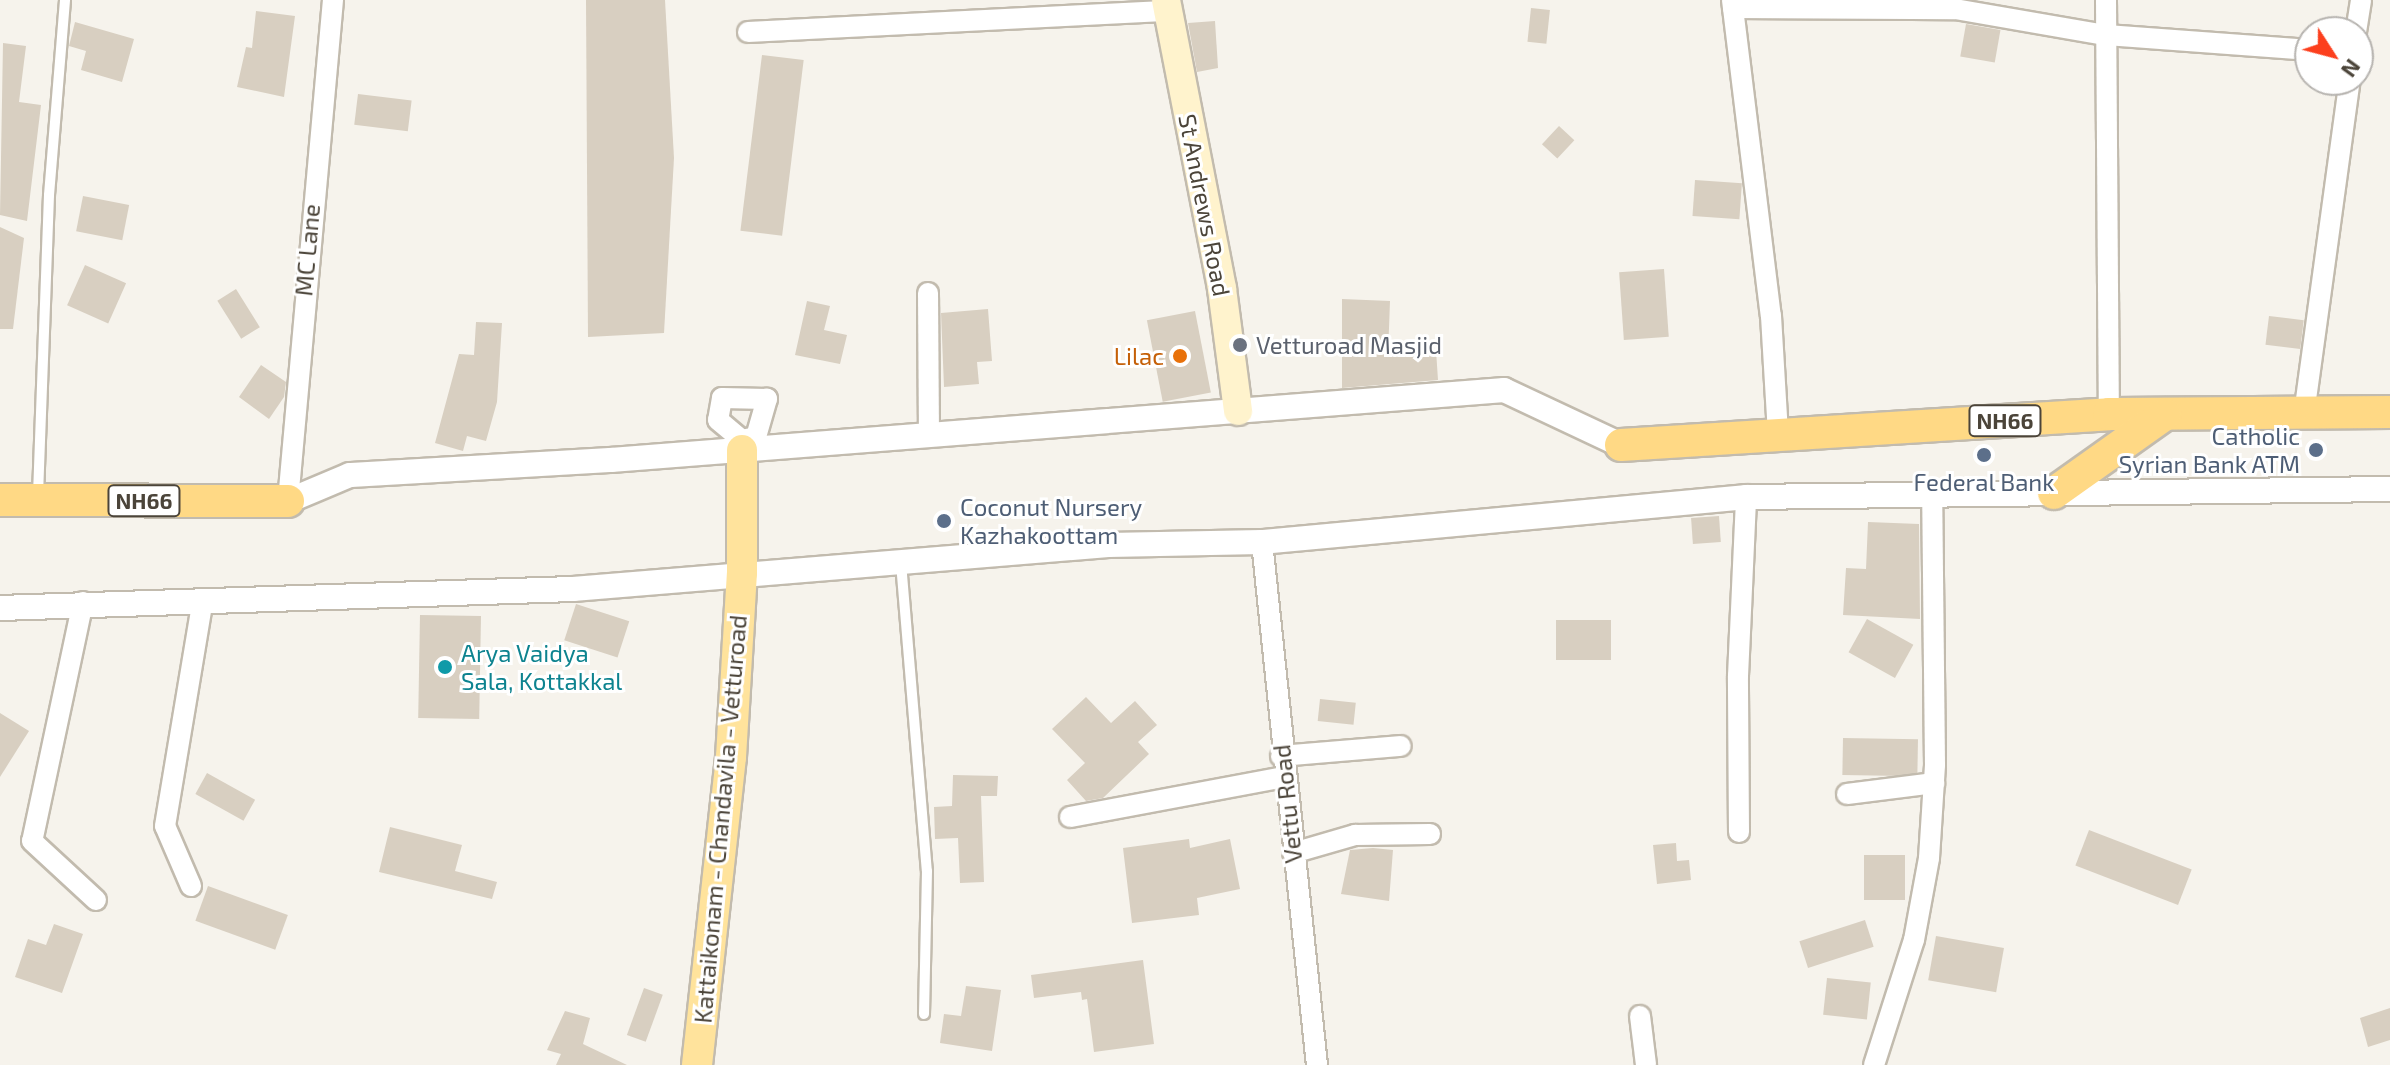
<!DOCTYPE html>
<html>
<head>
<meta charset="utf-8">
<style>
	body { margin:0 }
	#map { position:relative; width:2390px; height:1065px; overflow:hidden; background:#f6f3ec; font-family:"Exo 2",sans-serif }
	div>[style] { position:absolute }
	.building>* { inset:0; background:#d8cfc1; transform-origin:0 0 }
	.roads { filter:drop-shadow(2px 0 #c2bbae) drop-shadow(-2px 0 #c2bbae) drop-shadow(0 2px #c2bbae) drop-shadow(0 -2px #c2bbae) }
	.service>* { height:10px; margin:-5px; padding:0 5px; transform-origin:5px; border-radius:5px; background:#fff }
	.minor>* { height:20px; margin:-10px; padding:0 10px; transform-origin:10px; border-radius:10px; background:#fff }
	.tertiary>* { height:24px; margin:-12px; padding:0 12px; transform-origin:12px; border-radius:12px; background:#fff }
	.secondary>* { height:28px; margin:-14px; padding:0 14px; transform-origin:14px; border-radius:14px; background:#fff3cd }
	.primary>* { height:30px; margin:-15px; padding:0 15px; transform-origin:15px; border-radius:15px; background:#ffe39c }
	.trunk>* { height:32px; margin:-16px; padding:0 16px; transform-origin:16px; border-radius:16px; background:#ffd985 }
	.dots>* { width:22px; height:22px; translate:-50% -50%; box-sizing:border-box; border:4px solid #fff; border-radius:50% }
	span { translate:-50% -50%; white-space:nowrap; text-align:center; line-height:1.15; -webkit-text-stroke:6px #fff; paint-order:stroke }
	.shield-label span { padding:2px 6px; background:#fff; border:2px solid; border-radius:6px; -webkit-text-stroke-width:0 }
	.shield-label { font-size:22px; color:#4b4439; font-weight:700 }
	.street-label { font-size:24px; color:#4b4439 }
	.worship-label { font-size:24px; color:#5b616d }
	.left { translate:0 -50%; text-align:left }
	.food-label { font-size:24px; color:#c56008 }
	.right { translate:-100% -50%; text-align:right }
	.service-label { font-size:24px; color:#4e5e75 }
	.culture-label { font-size:24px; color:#0d838f }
	.north { position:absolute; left:2294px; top:16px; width:80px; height:80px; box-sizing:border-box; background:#fff; border:2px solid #b7b4b0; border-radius:50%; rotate:126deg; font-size:22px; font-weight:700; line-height:32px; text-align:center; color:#4b4439 }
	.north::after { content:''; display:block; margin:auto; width:28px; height:36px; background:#fc3f1d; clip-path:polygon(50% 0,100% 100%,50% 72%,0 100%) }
</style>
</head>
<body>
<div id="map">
	<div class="building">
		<div style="clip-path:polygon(586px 0,665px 0,674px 158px,664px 333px,588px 337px)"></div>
		<div style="left:1531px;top:8px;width:19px;height:34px;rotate:6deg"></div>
		<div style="clip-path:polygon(256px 11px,295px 16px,284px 97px,237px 87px,246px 47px,252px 48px)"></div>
		<div style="clip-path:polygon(1215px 21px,1218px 68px,1197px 72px,1188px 23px)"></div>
		<div style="clip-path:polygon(75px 22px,134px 39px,122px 82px,81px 70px,86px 51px,69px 46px)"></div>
		<div style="left:1966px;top:24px;width:35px;height:33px;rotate:10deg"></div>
		<div style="clip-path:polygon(3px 43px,26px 46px,19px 102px,41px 105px,27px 221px,0 215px)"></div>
		<div style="left:762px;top:55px;width:42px;height:177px;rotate:7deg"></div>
		<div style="left:358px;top:94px;width:54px;height:31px;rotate:7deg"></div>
		<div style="left:1559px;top:126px;width:21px;height:25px;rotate:43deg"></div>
		<div style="left:1695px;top:180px;width:47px;height:36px;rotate:4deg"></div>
		<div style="left:83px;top:196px;width:47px;height:36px;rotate:11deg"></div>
		<div style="clip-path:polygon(0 227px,24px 238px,13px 329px,0 329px)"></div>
		<div style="left:85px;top:265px;width:45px;height:44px;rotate:24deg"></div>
		<div style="left:1664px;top:269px;width:68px;height:45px;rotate:86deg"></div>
		<div style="left:236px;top:289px;width:45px;height:22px;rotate:58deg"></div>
		<div style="clip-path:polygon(1342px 299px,1390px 301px,1388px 355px,1436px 350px,1438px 380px,1342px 388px)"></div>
		<div style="clip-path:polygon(807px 301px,830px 306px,824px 330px,847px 335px,840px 364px,795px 355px)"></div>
		<div style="clip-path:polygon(988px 309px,992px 361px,977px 362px,979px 384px,944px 387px,941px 313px)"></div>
		<div style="left:1195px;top:311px;width:83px;height:49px;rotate:79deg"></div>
		<div style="left:2269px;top:316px;width:35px;height:29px;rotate:7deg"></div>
		<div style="clip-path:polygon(476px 322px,502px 323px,497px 402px,486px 441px,467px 436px,463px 451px,435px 443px,459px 354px,474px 355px)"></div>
		<div style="clip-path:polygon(261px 365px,286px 382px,284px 397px,269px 419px,239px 397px)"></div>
		<div style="left:1719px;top:516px;width:26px;height:28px;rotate:86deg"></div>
		<div style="clip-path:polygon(1868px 522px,1919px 524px,1920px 619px,1843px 615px,1846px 568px,1866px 569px)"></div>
		<div style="left:576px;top:604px;width:56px;height:38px;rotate:18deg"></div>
		<div style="left:420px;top:615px;width:61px;height:103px;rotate:1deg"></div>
		<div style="left:1867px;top:619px;width:53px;height:38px;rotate:29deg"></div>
		<div style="left:1611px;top:620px;width:40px;height:55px;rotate:90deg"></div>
		<div style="clip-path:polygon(1086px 697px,1111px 723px,1135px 701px,1157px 725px,1138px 742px,1149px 754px,1103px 798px,1086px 801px,1067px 780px,1085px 763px,1052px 729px)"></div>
		<div style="left:1320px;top:699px;width:36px;height:22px;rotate:6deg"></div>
		<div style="clip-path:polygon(0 713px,29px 731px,0 777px)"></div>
		<div style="left:1843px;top:738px;width:75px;height:37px;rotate:1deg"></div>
		<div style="left:207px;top:773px;width:55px;height:24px;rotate:29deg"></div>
		<div style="clip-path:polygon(953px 775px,998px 776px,997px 796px,981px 796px,984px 882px,960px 883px,958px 838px,935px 839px,934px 807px,952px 806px)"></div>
		<div style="clip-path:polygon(390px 827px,462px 845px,455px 871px,497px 882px,492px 899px,379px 872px)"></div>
		<div style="left:2089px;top:830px;width:110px;height:38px;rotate:21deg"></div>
		<div style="clip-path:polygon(1189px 839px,1190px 848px,1230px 839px,1240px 889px,1197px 898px,1199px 915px,1132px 923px,1123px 848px)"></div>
		<div style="clip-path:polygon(1676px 843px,1677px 861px,1689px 860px,1691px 880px,1657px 884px,1653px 845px)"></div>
		<div style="clip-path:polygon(1373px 848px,1393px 850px,1389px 901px,1341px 894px,1350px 850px)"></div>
		<div style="left:1864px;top:855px;width:41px;height:45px"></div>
		<div style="left:208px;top:886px;width:85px;height:37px;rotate:20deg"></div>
		<div style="left:1865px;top:920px;width:28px;height:69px;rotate:72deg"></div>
		<div style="clip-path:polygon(54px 924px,83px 934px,62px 993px,15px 977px,28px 939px,46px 945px)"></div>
		<div style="left:1936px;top:936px;width:69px;height:45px;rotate:10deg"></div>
		<div style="clip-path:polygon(1143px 960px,1154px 1044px,1094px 1052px,1087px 999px,1082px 1000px,1081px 992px,1034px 998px,1031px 975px)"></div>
		<div style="left:1827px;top:978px;width:44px;height:37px;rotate:6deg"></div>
		<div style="clip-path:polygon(966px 986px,1001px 990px,992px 1051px,940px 1043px,944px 1014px,961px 1016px)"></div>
		<div style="left:644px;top:988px;width:20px;height:50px;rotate:20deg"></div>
		<div style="clip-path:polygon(2390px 1008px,2390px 1040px,2368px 1047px,2360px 1018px)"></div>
		<div style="clip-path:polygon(565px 1011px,590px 1018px,583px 1044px,627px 1065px,556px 1065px,561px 1054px,547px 1050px)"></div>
	</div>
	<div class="roads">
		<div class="service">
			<div style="left:38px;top:495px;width:300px;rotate:-87.9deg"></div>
			<div style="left:49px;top:195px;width:196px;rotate:-85.3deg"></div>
			<div style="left:901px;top:563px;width:309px;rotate:85.2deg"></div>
			<div style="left:927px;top:871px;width:143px;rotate:91.2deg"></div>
		</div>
		<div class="minor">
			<div style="left:1732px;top:0;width:318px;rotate:83deg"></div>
			<div style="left:1771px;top:316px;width:117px;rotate:86.6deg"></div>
			<div style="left:2106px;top:0;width:414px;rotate:89.6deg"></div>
			<div style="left:1733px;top:8px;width:222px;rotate:0.3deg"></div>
			<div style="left:1955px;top:9px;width:153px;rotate:9.8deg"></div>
			<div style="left:2106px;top:35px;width:205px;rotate:4.2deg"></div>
			<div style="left:748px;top:32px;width:421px;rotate:-2.9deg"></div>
			<div style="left:2356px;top:32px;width:32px;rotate:-81deg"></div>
			<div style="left:928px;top:293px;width:142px;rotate:89.6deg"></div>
			<div style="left:2304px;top:414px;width:337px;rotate:-82.2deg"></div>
			<div style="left:742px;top:450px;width:10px;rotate:-90deg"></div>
			<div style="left:742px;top:440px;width:14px;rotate:-12deg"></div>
			<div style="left:756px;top:437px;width:40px;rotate:-74deg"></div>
			<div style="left:767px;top:399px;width:45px;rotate:-178.7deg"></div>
			<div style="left:722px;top:398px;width:22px;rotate:100deg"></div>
			<div style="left:718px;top:420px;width:31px;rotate:40deg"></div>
			<div style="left:288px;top:501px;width:503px;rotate:-84.87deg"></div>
			<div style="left:1262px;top:542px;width:526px;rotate:84deg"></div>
			<div style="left:83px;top:602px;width:244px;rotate:102deg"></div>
			<div style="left:32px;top:841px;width:87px;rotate:42.7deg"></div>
			<div style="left:1281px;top:756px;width:120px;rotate:-4.8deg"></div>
			<div style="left:1847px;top:794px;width:88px;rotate:-7.2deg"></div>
			<div style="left:1070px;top:817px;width:218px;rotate:-10.6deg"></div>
			<div style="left:1739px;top:832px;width:156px;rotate:-90.4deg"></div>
			<div style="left:1738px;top:676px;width:179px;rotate:-87.4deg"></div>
			<div style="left:1293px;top:853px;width:65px;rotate:-16.2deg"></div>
			<div style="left:1355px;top:835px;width:75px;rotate:-0.8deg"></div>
			<div style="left:191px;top:886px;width:65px;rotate:-113.4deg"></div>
			<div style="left:165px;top:826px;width:229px;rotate:-80.5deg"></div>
			<div style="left:1640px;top:1016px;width:49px;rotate:83deg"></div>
			<div style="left:1874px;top:1065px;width:131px;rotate:-72.3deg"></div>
			<div style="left:1914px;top:940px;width:83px;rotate:-79.6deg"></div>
			<div style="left:1929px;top:858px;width:93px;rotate:-86.3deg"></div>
			<div style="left:1935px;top:765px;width:271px;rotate:-90.6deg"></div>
		</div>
		<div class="tertiary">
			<div style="left:288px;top:501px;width:67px;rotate:-22.8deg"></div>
			<div style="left:350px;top:475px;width:261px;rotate:-3.3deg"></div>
			<div style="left:611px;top:460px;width:896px;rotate:-4.48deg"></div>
			<div style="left:1504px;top:390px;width:129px;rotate:25.2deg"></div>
			<div style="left:0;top:608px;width:573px;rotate:-1.9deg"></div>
			<div style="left:573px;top:589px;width:537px;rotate:-4.7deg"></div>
			<div style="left:1108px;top:545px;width:154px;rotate:-1.1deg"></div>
			<div style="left:1262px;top:542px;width:486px;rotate:-5.3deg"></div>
			<div style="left:1746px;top:497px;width:644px;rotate:-0.71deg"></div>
		</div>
		<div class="secondary">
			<div style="left:1166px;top:0;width:294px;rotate:79deg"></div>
			<div style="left:1222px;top:289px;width:123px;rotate:82.5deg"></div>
		</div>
		<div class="primary">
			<div style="left:697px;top:1065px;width:310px;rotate:-83.7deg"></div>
			<div style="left:731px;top:757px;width:184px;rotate:-86.6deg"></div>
			<div style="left:742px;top:573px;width:123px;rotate:-90deg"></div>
		</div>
		<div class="trunk">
			<div style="left:1621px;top:445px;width:489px;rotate:-3.6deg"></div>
			<div style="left:2109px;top:414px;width:281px;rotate:-0.4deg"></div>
			<div style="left:2054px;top:493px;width:136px;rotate:-35.4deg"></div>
			<div style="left:0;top:500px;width:288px;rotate:0.2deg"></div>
		</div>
	</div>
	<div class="dots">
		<div style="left:1240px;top:345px;background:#6b7280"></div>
		<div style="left:1180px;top:356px;background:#e8710a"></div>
		<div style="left:2316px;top:450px;background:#5c6f8a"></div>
		<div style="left:1984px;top:455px;background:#5c6f8a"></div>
		<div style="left:944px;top:521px;background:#5c6f8a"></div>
		<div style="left:445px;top:667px;background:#0f9aa8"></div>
	</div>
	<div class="shield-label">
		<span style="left:2005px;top:421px">NH66</span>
		<span style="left:144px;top:501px">NH66</span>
	</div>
	<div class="street-label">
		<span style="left:1205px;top:205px;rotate:79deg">St Andrews Road</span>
		<span style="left:307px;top:250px;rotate:-85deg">MC Lane</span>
		<span style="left:1287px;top:804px;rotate:-96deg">Vettu Road</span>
		<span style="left:720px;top:819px;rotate:-85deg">Kattaikonam - Chandavila - Vetturoad</span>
	</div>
	<div class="worship-label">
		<span class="left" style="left:1256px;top:345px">Vetturoad Masjid</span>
	</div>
	<div class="food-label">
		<span class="right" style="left:1164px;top:356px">Lilac</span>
	</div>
	<div class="service-label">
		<span class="right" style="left:2300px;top:450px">Catholic<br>Syrian Bank ATM</span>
		<span style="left:1984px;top:482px">Federal Bank</span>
		<span class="left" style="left:960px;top:521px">Coconut Nursery<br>Kazhakoottam</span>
	</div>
	<div class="culture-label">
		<span class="left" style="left:461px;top:667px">Arya Vaidya<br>Sala, Kottakkal</span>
	</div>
	<div class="north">N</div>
</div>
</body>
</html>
